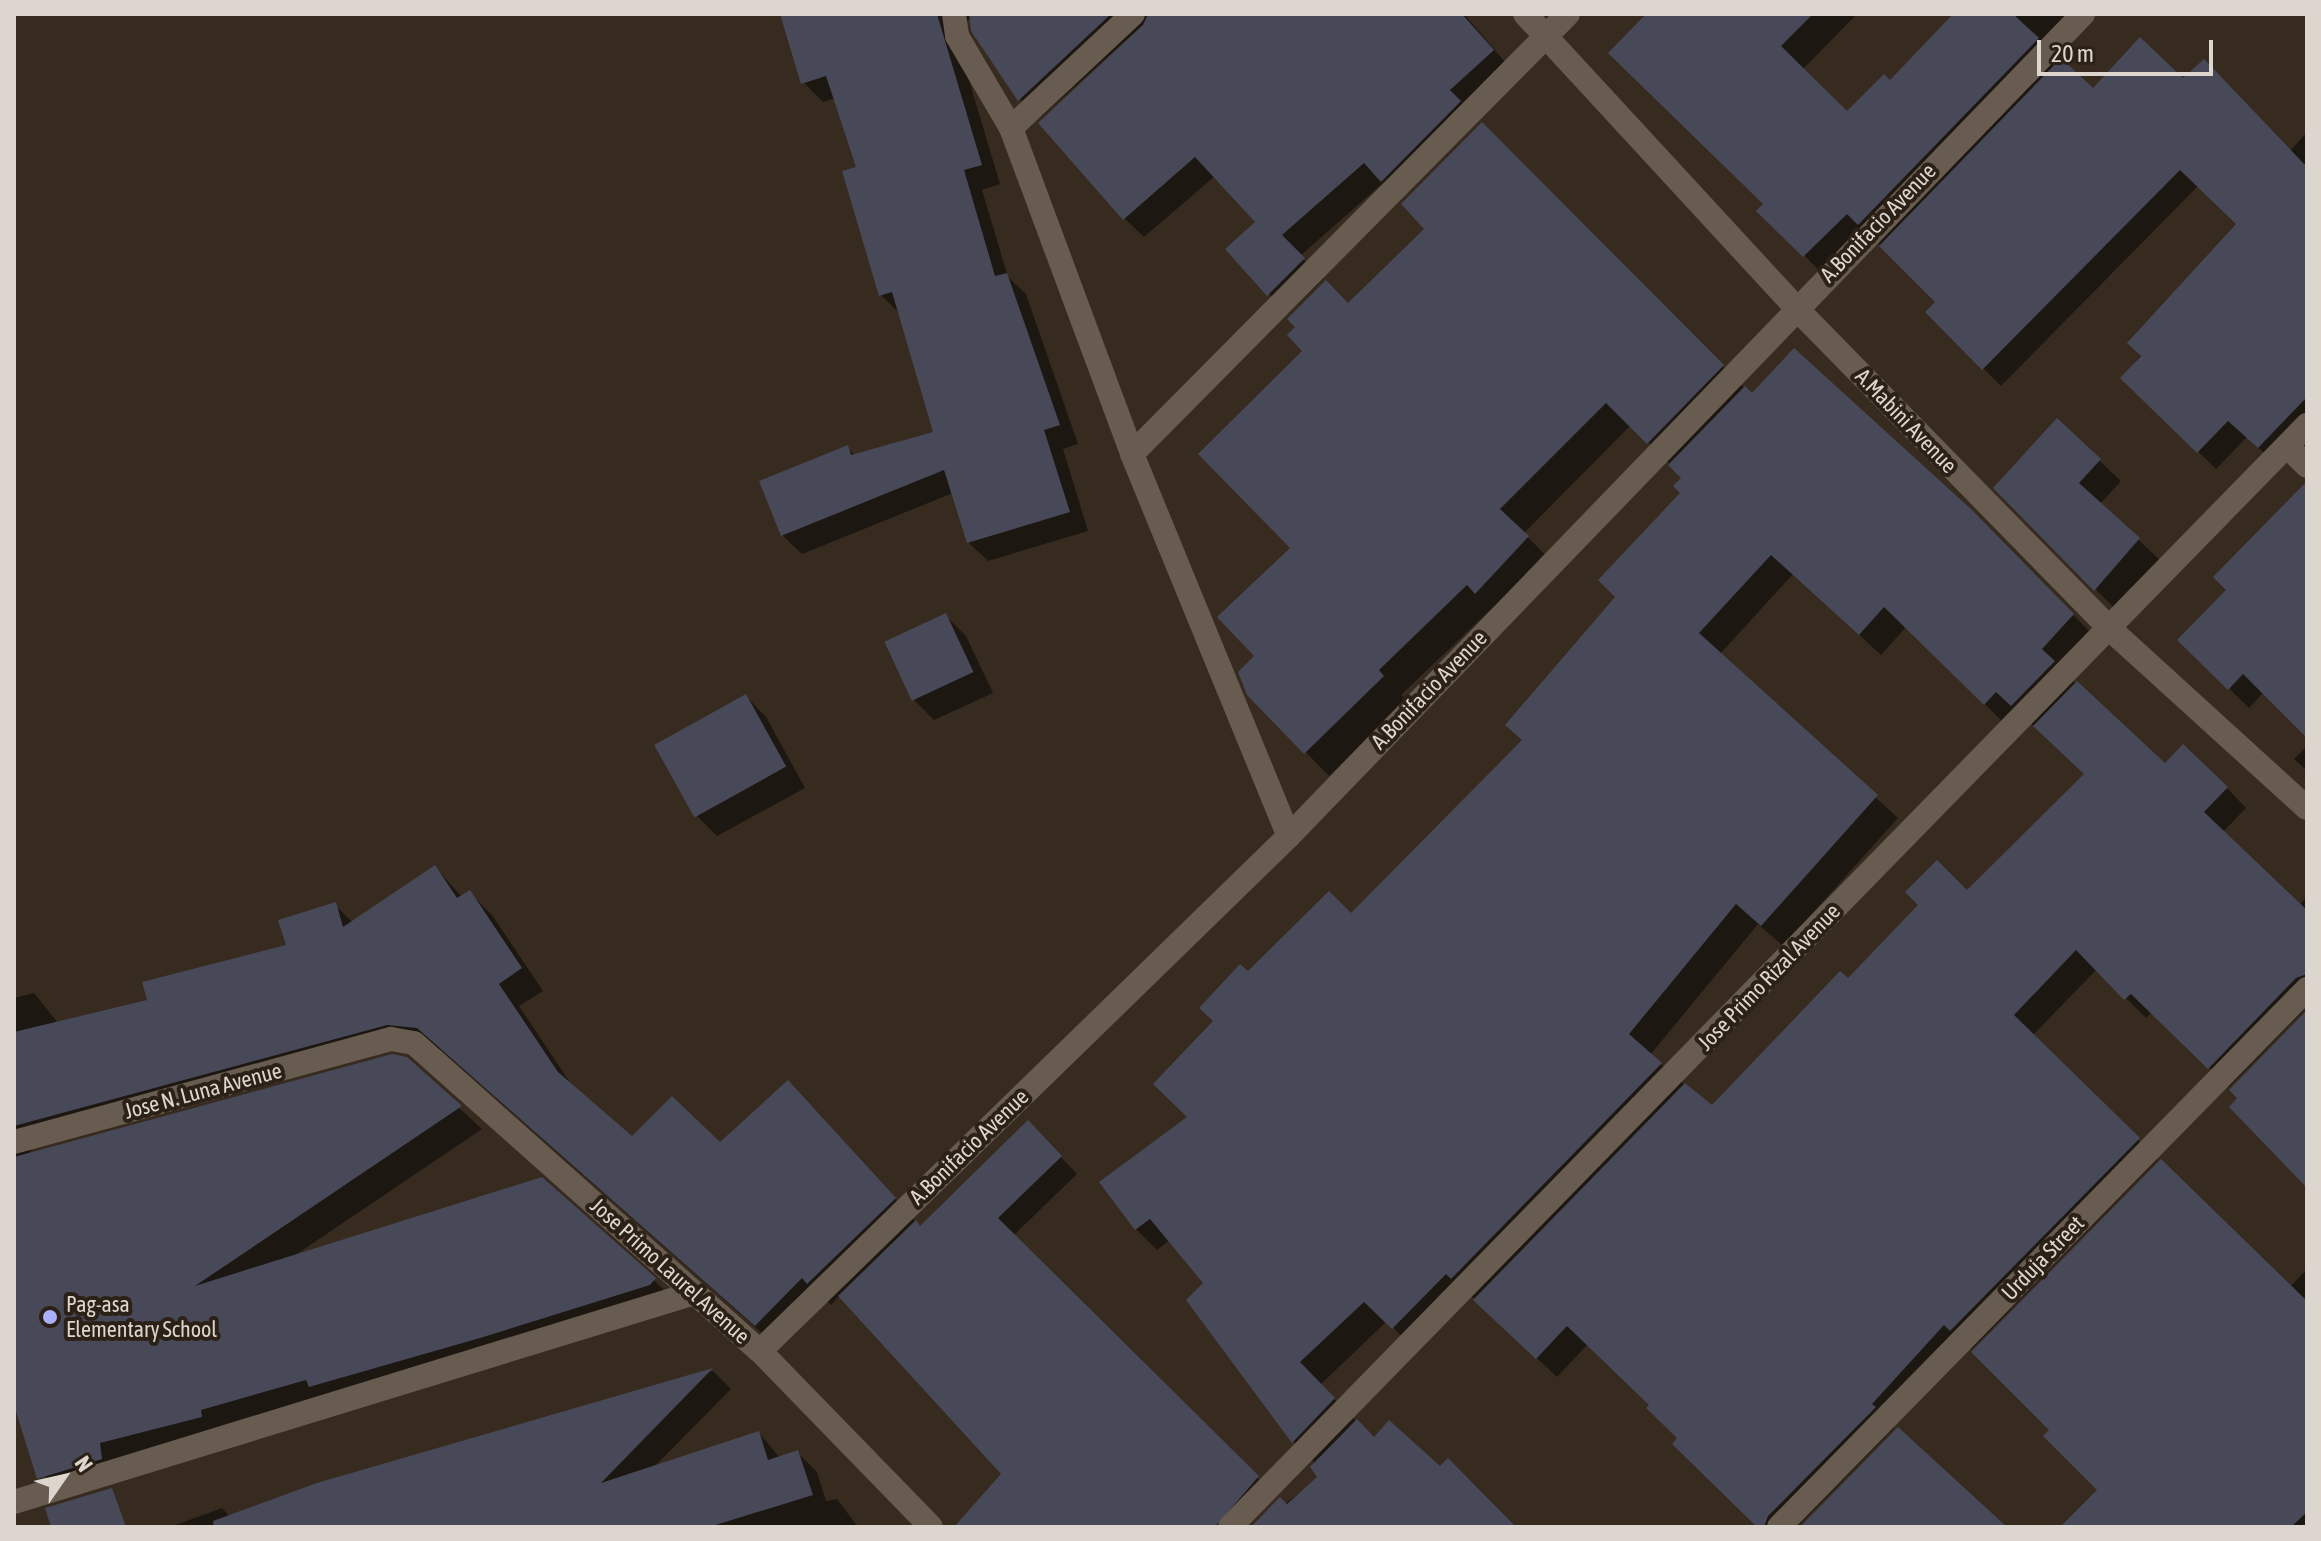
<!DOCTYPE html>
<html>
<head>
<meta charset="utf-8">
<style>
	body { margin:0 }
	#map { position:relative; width:2321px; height:1541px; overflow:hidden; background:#372b20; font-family:"Asap Condensed",sans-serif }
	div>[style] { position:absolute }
	.shadow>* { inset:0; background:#0007 }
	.building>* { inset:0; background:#474958; transform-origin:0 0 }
	.minor>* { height:24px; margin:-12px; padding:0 12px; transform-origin:12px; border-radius:12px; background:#685b4f }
	.dots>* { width:22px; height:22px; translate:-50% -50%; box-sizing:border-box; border:4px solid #2c2116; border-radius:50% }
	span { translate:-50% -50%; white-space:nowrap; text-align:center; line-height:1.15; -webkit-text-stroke:8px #2c2116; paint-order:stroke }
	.street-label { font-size:22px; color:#ddd6cf }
	.poi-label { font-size:22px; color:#ddd6cf }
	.left { translate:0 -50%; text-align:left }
	.frame { position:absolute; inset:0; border:16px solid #ddd6cf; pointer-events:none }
	.north { position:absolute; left:24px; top:1437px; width:80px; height:80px; -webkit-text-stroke:6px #2c2116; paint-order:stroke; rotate:56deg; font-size:22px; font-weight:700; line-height:32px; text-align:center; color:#ddd6cf }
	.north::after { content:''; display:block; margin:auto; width:28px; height:36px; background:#ddd6cf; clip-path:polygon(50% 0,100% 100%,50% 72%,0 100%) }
	.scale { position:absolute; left:2037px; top:40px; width:176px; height:36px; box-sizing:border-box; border:4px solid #ddd6cf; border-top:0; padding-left:10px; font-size:24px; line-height:28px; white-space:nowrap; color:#ddd6cf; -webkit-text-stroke:6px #2c2116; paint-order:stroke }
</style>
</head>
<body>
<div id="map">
	<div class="shadow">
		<div style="clip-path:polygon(783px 14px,1464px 14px,1512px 70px,1468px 110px,1479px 121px,1401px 199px,1384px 182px,1300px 256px,1323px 279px,1288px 314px,1228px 249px,1257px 223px,1215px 176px,1144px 237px,1124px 218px,1146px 22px,1039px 119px,1020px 99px,971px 18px,960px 29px,951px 20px,1000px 184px,982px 190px,1008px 277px,1026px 294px,1078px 444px,1063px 449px,1088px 531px,988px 561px,968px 542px,953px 493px,802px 554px,782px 535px,847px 447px,855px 456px,935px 433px,901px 315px,881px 295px,859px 169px,836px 98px,823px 102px,803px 82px)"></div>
		<div style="clip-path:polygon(1649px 14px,1857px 14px,1802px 70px,1847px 114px,1890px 83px,1956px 14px,2070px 14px,2048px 50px,2093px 91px,2183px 81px,2290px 151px,2307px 132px,2307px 433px,2276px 464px,2247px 437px,2216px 469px,2123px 378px,2238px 225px,2198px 186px,2001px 386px,1927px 312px,1937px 302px,1870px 235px,1827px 278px,1759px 211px,1766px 205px)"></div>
		<div style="clip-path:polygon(evenodd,1482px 125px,1752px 396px,1971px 511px,2094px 636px,2062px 671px,2165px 766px,2227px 788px,2246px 808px,2223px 832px,2299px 905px,2307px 897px,2307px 1007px,2229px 1087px,2152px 1012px,2146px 1018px,2097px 969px,2032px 1036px,2158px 1159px,1971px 1350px,1964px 1343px,1891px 1425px,1894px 1428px,1797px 1527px,1760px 1527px,1652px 1405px,1588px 1344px,1557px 1377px,1469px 1294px,1414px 1349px,1387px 1321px,1320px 1385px,1374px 1439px,1440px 1469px,1514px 1527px,1254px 1527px,1320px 1477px,1316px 1464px,1293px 1441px,1206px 1283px,1170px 1240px,1157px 1250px,1136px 1229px,1189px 1118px,1216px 1022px,1248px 974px,1351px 916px,1523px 741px,1683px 493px,1684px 478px,1631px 425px,1524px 533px,1551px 561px,1500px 616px,1492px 608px,1401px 695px,1407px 701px,1329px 776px,1249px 694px,1292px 548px,1348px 305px,1427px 229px,1482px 125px,1793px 574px,1881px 655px,1906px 627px,2006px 725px,2019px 712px,2086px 775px,1967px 893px,1848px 981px,1712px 1108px,1650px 1055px,1758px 924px,1783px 946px,1898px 818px,1720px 654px,1793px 574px)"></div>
		<div style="clip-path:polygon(2057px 421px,2121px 481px,2100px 504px,2160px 560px,2116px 610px,1996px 488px)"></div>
		<div style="clip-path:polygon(2307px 527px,2307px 735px,2264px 692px,2249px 708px,2180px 640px)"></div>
		<div style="clip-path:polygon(945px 615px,966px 636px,993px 693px,934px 720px,913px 699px)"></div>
		<div style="clip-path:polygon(746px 696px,766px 717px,805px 788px,717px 836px,696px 815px)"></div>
		<div style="clip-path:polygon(2307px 746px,2307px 771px,2294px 759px)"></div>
		<div style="clip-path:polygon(435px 867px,462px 897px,470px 893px,492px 915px,543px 991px,519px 1006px,575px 1090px,632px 1139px,720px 1144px,810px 1104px,921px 1228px,1028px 1123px,1077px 1174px,1013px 1236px,1274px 1494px,1242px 1527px,957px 1527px,1004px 1474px,840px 1295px,831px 1305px,825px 1299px,778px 1347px,441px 1050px,410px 1046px,32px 1149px,28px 1156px,406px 1059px,482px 1129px,294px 1256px,654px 1280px,676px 1302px,56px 1487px,34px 1465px,14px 1398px,14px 998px,34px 993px,58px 1023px,150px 1002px,288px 946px,335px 905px,353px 923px)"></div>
		<div style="clip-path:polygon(2307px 1269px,2307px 1527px,2063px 1527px,2290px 1287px)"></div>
		<div style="clip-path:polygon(713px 1371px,731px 1389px,654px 1467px,759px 1433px,780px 1458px,797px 1452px,817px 1472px,826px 1501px,837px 1499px,858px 1527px,170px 1527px,222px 1508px,230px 1517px,317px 1485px)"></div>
	</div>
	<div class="building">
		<div style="clip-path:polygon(780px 14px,937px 14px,982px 165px,964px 170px,995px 276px,1007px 273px,1060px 425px,1044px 430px,1070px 512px,967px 543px,944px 470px,781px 536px,759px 481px,848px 445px,851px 455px,933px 432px,892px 292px,879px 296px,842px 171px,856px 167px,826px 76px,801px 84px)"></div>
		<div style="clip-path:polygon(969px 14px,1111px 14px,1018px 101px,971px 31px)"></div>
		<div style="clip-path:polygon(1148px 14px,1462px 14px,1494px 50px,1450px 90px,1461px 101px,1381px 182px,1364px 163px,1282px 235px,1305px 258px,1267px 296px,1225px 249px,1255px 222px,1195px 157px,1123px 220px,1038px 123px,1143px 25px)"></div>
		<div style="clip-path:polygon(1646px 14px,1813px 14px,1781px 46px,1847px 111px,1884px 74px,1890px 80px,1953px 14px,2013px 14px,2039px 38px,1858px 225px,1847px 214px,1803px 257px,1756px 211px,1763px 204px,1608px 53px)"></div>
		<div style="clip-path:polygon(2140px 37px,2183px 78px,2204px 59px,2307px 167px,2307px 397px,2258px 448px,2228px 421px,2197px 453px,2120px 378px,2141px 356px,2127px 343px,2236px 224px,2180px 170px,1982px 370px,1925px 312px,1935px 302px,1879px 246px,2061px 58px,2093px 88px)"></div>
		<div style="clip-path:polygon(1482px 122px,1724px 365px,1647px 444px,1606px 403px,1500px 509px,1529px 536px,1475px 594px,1467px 585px,1379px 670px,1384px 676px,1304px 754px,1247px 695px,1238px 672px,1254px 656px,1217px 617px,1290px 548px,1198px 454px,1302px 351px,1287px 335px,1295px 327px,1287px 319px,1326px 280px,1348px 303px,1424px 229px,1401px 204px)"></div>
		<div style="clip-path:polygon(1794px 348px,1972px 510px,2074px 614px,2042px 649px,2055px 661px,2011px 706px,1996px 692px,1984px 705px,1884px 607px,1859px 635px,1771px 555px,1699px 633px,1878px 795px,1761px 926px,1736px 904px,1629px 1034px,1662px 1063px,1451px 1279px,1446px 1274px,1392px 1329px,1364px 1302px,1300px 1362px,1335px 1398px,1292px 1443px,1186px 1300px,1203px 1283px,1150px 1219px,1135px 1230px,1099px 1182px,1187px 1117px,1153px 1084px,1213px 1021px,1199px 1008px,1240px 964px,1248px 971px,1329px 891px,1351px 913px,1522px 740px,1505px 725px,1615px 597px,1598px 580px,1680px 493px,1673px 486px,1681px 478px,1668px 465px,1745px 386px,1752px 393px)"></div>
		<div style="clip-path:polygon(2057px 418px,2101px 459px,2079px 483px,2140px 538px,2094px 591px,1993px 488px)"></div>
		<div style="clip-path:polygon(2307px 481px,2307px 738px,2243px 674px,2228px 690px,2177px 640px,2226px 590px,2213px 577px)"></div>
		<div style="left:946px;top:613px;width:65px;height:68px;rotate:65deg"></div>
		<div style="clip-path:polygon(2077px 681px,2165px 763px,2183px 744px,2228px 787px,2204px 812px,2307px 910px,2307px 974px,2296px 978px,2208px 1069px,2131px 994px,2124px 1000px,2076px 950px,2014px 1015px,2140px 1138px,1950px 1331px,1944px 1325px,1872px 1404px,1876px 1407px,1768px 1516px,1764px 1527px,1757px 1527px,1672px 1444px,1677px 1438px,1646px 1408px,1649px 1405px,1567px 1326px,1536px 1359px,1473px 1300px,1685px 1083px,1712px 1105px,1840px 971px,1848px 978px,1918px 905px,1905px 892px,1937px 860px,1967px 890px,2084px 774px,2033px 726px)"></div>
		<div style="left:746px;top:694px;width:83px;height:105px;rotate:61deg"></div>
		<div style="clip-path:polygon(435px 865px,457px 898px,470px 890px,522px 968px,499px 984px,558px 1072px,632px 1136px,672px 1096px,720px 1142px,788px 1080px,896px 1198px,807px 1284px,802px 1278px,755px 1326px,417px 1028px,387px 1025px,14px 1126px,14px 1032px,147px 1000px,142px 982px,286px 945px,278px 920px,336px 902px,343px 927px)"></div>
		<div style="clip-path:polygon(2307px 1010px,2307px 1188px,2229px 1107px,2237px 1098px,2229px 1090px)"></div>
		<div style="clip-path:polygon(392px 1054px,407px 1057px,462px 1106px,195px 1286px,542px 1177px,656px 1278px,650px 1285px,480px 1338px,309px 1387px,306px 1380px,201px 1410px,202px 1417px,100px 1443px,102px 1459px,37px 1479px,14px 1405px,14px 1157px)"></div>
		<div style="clip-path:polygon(1028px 1120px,1062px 1156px,998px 1218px,1259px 1476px,1215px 1527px,954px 1527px,1001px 1474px,838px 1296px,916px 1220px,920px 1226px)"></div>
		<div style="clip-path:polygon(2161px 1159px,2307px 1301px,2307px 1512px,2291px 1527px,2060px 1527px,2097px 1490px,2043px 1436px,2049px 1430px,1971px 1352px)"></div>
		<div style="clip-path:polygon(713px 1368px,601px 1483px,759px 1431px,768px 1460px,798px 1450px,813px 1495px,709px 1527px,214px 1527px,213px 1521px,317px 1483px)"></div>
		<div style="clip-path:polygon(1357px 1419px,1374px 1437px,1389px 1420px,1440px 1466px,1448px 1458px,1516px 1527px,1251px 1527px,1280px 1497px,1287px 1504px,1317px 1477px,1310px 1467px)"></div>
		<div style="clip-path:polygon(1898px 1427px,2007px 1527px,1800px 1527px)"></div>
		<div style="clip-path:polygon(112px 1488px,126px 1527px,51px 1527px,45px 1508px)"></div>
	</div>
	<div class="minor">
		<div style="left:954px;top:14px;width:22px;rotate:82deg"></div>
		<div style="left:957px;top:36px;width:107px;rotate:59.6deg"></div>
		<div style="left:1011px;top:128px;width:348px;rotate:69.6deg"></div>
		<div style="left:1132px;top:454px;width:413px;rotate:67.7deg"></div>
		<div style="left:1525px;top:14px;width:400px;rotate:47.3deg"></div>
		<div style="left:1796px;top:308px;width:449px;rotate:45.6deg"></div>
		<div style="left:2110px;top:629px;width:266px;rotate:42.3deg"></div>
		<div style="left:1011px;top:128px;width:167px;rotate:-43.1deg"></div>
		<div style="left:2287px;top:446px;width:28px;rotate:45deg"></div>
		<div style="left:1132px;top:454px;width:619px;rotate:-45.26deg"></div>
		<div style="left:14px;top:1142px;width:391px;rotate:-15.3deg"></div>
		<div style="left:391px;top:1039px;width:23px;rotate:10deg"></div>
		<div style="left:414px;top:1043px;width:463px;rotate:41.7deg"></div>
		<div style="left:760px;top:1351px;width:245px;rotate:45.8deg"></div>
		<div style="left:760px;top:1351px;width:738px;rotate:-44.23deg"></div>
		<div style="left:1289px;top:836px;width:1143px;rotate:-45.99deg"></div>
		<div style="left:14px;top:1502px;width:711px;rotate:-17.08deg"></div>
		<div style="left:1230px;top:1527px;width:1541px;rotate:-45.66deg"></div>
		<div style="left:1779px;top:1527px;width:754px;rotate:-45.54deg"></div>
	</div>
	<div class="dots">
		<div style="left:50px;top:1317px;background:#aab0fc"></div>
	</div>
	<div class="street-label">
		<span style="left:1878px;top:223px;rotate:-46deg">A.Bonifacio Avenue</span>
		<span style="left:1906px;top:421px;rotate:46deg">A.Mabini Avenue</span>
		<span style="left:1429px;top:690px;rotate:-46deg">A.Bonifacio Avenue</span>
		<span style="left:1769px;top:977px;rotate:-46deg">Jose Primo Rizal Avenue</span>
		<span style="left:203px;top:1091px;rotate:-15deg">Jose N. Luna Avenue</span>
		<span style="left:969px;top:1147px;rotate:-44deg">A.Bonifacio Avenue</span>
		<span style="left:2043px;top:1258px;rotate:-46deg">Urduja Street</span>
		<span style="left:670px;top:1271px;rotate:42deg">Jose Primo Laurel Avenue</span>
	</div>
	<div class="poi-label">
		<span class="left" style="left:66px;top:1317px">Pag-asa<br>Elementary School</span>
	</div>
	<div class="frame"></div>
	<div class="north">N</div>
	<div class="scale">20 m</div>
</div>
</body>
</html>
